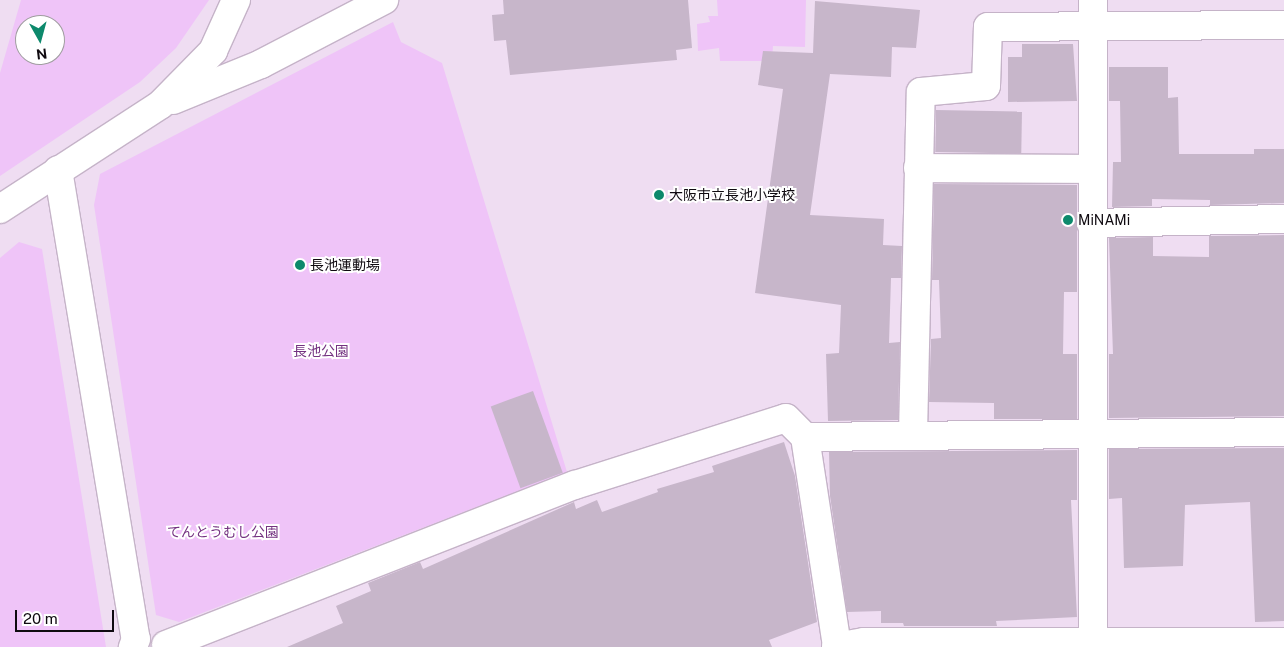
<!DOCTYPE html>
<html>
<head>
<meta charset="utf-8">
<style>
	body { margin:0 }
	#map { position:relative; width:1284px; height:647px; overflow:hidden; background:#efddf2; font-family:"Public Sans","Noto Sans JP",sans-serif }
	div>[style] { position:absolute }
	.green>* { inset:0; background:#efc4f8 }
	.building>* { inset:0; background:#c7b6ca; transform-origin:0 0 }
	.roads { filter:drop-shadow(1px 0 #c5b3c8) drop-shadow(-1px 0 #c5b3c8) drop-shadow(0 1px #c5b3c8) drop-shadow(0 -1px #c5b3c8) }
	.minor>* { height:28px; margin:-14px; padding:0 14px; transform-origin:14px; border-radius:14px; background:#fff }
	.dots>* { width:14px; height:14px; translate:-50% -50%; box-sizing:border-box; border:2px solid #fff; border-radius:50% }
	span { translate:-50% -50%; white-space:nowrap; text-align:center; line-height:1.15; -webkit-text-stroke:4px #fff; paint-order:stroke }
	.poi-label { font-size:14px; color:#0f0a10 }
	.left { translate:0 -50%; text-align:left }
	.park-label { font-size:14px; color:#743281 }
	.north { position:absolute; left:15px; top:15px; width:50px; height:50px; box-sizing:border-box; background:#fff; border:1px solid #9f9d9f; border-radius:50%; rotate:173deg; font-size:14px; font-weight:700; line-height:20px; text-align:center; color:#0f0a10 }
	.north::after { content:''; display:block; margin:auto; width:18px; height:22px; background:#0d896c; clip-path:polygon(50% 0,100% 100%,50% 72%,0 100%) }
	.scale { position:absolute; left:15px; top:610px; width:99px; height:22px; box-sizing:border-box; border:2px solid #0f0a10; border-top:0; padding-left:6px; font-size:15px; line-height:18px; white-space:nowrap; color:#0f0a10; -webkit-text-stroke:4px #fff; paint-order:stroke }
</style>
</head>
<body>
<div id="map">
	<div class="green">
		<div style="clip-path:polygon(evenodd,21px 0,209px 0,176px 48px,140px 82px,0 176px,0 73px,21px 0,25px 25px,55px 25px,55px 55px,25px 55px,25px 25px)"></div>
		<div style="clip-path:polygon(717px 0,806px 0,805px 47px,773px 46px,772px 61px,720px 61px,719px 48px,698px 51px,697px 24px,710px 22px,708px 16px,718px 16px)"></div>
		<div style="clip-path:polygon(393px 22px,401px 42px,442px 63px,567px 472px,179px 622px,156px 615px,94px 205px,100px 174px)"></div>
		<div style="clip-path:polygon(19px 242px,42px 249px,106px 647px,0 647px,0 258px)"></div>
	</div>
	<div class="building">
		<div style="clip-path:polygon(503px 0,688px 0,692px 48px,676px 50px,677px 60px,510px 75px,506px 40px,494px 41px,492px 15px,504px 14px)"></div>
		<div style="clip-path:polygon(815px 1px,920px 10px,916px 48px,892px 47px,891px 77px,830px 74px,810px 215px,884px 219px,883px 245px,902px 246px,901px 278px,891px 278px,889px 343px,900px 342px,898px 420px,828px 421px,826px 354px,839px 353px,841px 305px,755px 293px,783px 89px,758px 85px,763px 51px,813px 53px)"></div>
		<div style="clip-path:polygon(1022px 44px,1073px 44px,1077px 101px,1008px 102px,1008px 57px,1022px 57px)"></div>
		<div style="clip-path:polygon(1109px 67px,1168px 67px,1168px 98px,1178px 97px,1179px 154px,1254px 154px,1254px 149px,1284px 149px,1284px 203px,1210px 205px,1210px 200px,1152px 199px,1152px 206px,1112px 207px,1113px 162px,1121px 162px,1120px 101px,1109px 101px)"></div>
		<div style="left:936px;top:110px;width:86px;height:42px;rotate:1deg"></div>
		<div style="clip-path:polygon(934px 184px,1077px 185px,1077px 292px,1064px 292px,1063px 354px,1077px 354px,1077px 419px,994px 419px,994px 403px,929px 402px,931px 339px,941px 338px,939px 280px,932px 280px)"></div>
		<div style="clip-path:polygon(1284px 235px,1284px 416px,1109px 418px,1109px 354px,1113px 354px,1109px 238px,1153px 237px,1153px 256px,1209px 257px,1209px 236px)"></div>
		<div style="left:533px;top:391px;width:87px;height:45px;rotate:70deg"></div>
		<div style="clip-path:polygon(784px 442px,795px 476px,817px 622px,769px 640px,772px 647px,287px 647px,343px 623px,336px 606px,371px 591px,368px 583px,420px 562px,423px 569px,574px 502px,576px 509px,597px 500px,602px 512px,658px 492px,657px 489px,714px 472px,712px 466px)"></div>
		<div style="clip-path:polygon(1284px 448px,1284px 621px,1255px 622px,1250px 502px,1185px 505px,1183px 566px,1124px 568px,1122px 498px,1109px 499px,1109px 449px)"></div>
		<div style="clip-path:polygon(1077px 450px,1077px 500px,1071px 500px,1077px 617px,996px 621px,997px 626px,904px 626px,903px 623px,881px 623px,881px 611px,847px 612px,830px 496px,829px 452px)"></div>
	</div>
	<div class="roads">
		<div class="minor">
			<div style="left:1093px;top:0;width:647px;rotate:90deg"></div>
			<div style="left:173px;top:100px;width:95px;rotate:-22.2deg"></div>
			<div style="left:261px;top:64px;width:139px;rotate:-27.5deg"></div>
			<div style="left:918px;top:168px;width:173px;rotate:0.3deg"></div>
			<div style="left:58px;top:170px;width:475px;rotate:80.6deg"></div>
			<div style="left:136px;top:639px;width:9px;rotate:111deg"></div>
			<div style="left:0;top:209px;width:191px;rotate:-33deg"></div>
			<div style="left:160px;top:105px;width:76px;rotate:-45.5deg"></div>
			<div style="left:213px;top:51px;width:56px;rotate:-65.7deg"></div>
			<div style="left:1091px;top:223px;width:193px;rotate:-1.2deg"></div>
			<div style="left:913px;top:434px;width:342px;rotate:-88.7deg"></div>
			<div style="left:921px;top:92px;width:65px;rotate:-5.3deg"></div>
			<div style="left:986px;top:86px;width:59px;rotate:-88.1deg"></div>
			<div style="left:988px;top:27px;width:296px;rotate:-0.4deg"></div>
			<div style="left:805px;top:437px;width:479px;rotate:-0.6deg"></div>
			<div style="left:166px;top:645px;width:439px;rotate:-21.4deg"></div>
			<div style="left:575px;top:485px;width:221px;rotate:-17.6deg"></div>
			<div style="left:786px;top:418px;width:27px;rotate:45deg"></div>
			<div style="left:805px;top:437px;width:212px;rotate:81.3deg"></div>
			<div style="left:836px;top:647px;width:28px;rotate:-10deg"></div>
			<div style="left:864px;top:642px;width:420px"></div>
		</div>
	</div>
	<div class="dots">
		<div style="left:659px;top:195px;background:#0d896c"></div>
		<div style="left:1068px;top:220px;background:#0d896c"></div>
		<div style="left:300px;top:265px;background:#0d896c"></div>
	</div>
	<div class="poi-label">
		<span class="left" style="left:669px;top:195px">大阪市立長池小学校</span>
		<span class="left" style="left:1078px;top:220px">MiNAMi</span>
		<span class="left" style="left:310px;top:265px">長池運動場</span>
	</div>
	<div class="park-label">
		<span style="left:321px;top:351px">長池公園</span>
		<span style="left:223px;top:532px">てんとうむし公園</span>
	</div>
	<div class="north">N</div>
	<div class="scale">20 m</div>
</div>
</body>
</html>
